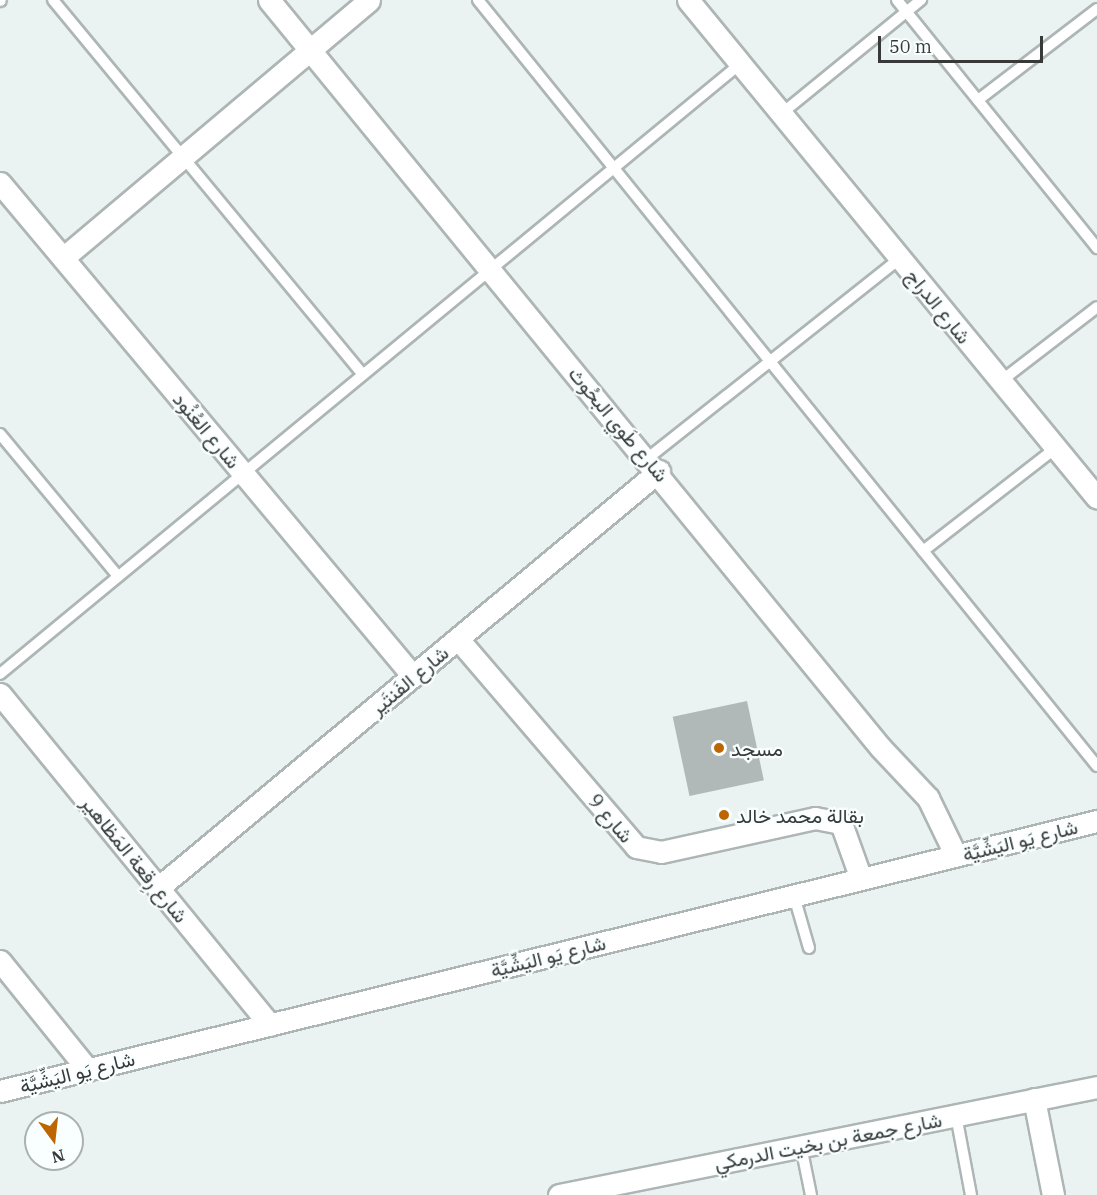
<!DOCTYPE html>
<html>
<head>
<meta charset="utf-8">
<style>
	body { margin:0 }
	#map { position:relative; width:1097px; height:1195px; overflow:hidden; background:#eaf2f2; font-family:"IBM Plex Serif",Vazirmatn,serif }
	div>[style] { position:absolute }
	.building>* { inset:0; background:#b1b9b8; transform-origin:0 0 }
	.roads { filter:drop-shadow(2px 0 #aeb5b5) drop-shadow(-2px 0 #aeb5b5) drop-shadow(0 2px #aeb5b5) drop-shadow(0 -2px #aeb5b5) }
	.service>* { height:10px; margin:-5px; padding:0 5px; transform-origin:5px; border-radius:5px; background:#fff }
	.minor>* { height:21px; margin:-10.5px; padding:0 10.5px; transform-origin:10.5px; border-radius:10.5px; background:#fff }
	.dots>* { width:16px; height:16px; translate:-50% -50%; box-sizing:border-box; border:3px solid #f9ffff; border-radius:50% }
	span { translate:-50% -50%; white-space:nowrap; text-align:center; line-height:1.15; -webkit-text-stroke:4.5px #f9ffff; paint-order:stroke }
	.street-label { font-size:20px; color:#373a39 }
	.poi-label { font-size:20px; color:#373a39 }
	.left { translate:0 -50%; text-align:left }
	.north { position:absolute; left:24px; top:1111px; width:60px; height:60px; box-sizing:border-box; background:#f9ffff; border:2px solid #abb0b0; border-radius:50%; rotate:165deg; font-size:16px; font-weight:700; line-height:24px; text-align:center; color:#373a39 }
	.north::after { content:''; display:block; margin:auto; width:21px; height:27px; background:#bd6500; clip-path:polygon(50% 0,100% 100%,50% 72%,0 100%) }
	.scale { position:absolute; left:878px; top:36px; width:165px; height:27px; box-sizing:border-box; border:3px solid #373a39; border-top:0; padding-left:8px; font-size:18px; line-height:21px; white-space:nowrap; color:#373a39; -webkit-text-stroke:4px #f9ffff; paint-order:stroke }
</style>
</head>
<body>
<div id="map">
	<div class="building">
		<div style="left:747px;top:701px;width:81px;height:76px;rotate:78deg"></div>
	</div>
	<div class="roads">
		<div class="service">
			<div style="left:53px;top:0;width:485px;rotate:50.4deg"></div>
			<div style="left:478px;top:0;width:985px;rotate:51.06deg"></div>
			<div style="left:897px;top:0;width:319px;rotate:51.1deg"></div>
			<div style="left:0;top:1px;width:1px;rotate:-45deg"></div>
			<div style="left:978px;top:100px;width:150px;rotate:-37.4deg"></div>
			<div style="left:781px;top:114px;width:181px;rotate:-39.2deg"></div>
			<div style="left:1001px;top:381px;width:121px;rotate:-37.6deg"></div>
			<div style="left:0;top:434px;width:185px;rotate:50.3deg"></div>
			<div style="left:648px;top:458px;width:322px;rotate:-38.4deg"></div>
			<div style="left:923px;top:551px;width:168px;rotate:-37.8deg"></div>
			<div style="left:0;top:674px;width:959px;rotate:-39.5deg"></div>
			<div style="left:794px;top:896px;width:54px;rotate:73.9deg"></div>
			<div style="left:956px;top:1115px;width:81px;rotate:79.4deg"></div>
			<div style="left:801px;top:1146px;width:50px;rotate:78.5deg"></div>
		</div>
		<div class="minor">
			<div style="left:269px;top:0;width:965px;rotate:50.72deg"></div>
			<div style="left:880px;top:747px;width:70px;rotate:46.7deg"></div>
			<div style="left:928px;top:798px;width:64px;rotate:64.2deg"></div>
			<div style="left:688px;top:0;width:644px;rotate:50.6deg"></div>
			<div style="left:0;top:183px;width:643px;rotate:50.05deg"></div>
			<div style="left:63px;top:258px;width:400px;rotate:-40.1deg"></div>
			<div style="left:458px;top:639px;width:274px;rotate:49.4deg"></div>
			<div style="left:636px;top:847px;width:25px;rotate:11deg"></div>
			<div style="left:661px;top:852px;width:158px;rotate:-12.4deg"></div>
			<div style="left:815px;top:818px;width:26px;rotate:11deg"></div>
			<div style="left:841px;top:823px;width:59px;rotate:70.3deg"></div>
			<div style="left:0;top:694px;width:427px;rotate:50.8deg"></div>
			<div style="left:158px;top:888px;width:652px;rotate:-39.77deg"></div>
			<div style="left:0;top:961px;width:140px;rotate:51.1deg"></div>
			<div style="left:0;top:1091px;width:1130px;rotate:-13.83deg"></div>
			<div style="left:1034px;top:1099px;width:98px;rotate:78.8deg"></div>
			<div style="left:559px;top:1195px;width:549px;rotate:-11.35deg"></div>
		</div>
	</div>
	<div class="dots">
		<div style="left:719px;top:748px;background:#bd6500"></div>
		<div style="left:724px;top:815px;background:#bd6500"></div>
	</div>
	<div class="street-label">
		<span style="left:939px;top:306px;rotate:51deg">شارع الدراج</span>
		<span style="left:619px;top:424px;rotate:50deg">شارع طَوي البحُوث</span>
		<span style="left:207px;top:430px;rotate:50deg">شارع العُنُود</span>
		<span style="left:409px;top:680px;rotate:-40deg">شارع الفَنتَير</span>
		<span style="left:611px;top:818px;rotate:49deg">شارع 9</span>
		<span style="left:1020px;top:840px;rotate:-14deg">شارع يَو اليَشِّيَّة</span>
		<span style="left:135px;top:859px;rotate:51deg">شارع رِقعة المَظاهير</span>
		<span style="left:548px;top:956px;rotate:-14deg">شارع يَو اليَشِّيَّة</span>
		<span style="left:77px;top:1072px;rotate:-14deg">شارع يَو اليَشِّيَّة</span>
		<span style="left:828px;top:1141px;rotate:-11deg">شارع جمعة بن بخيت الدرمكي</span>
	</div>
	<div class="poi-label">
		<span class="left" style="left:731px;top:748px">مسجد</span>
		<span class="left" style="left:736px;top:815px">بقالة محمد خالد</span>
	</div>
	<div class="north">N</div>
	<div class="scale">50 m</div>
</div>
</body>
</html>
